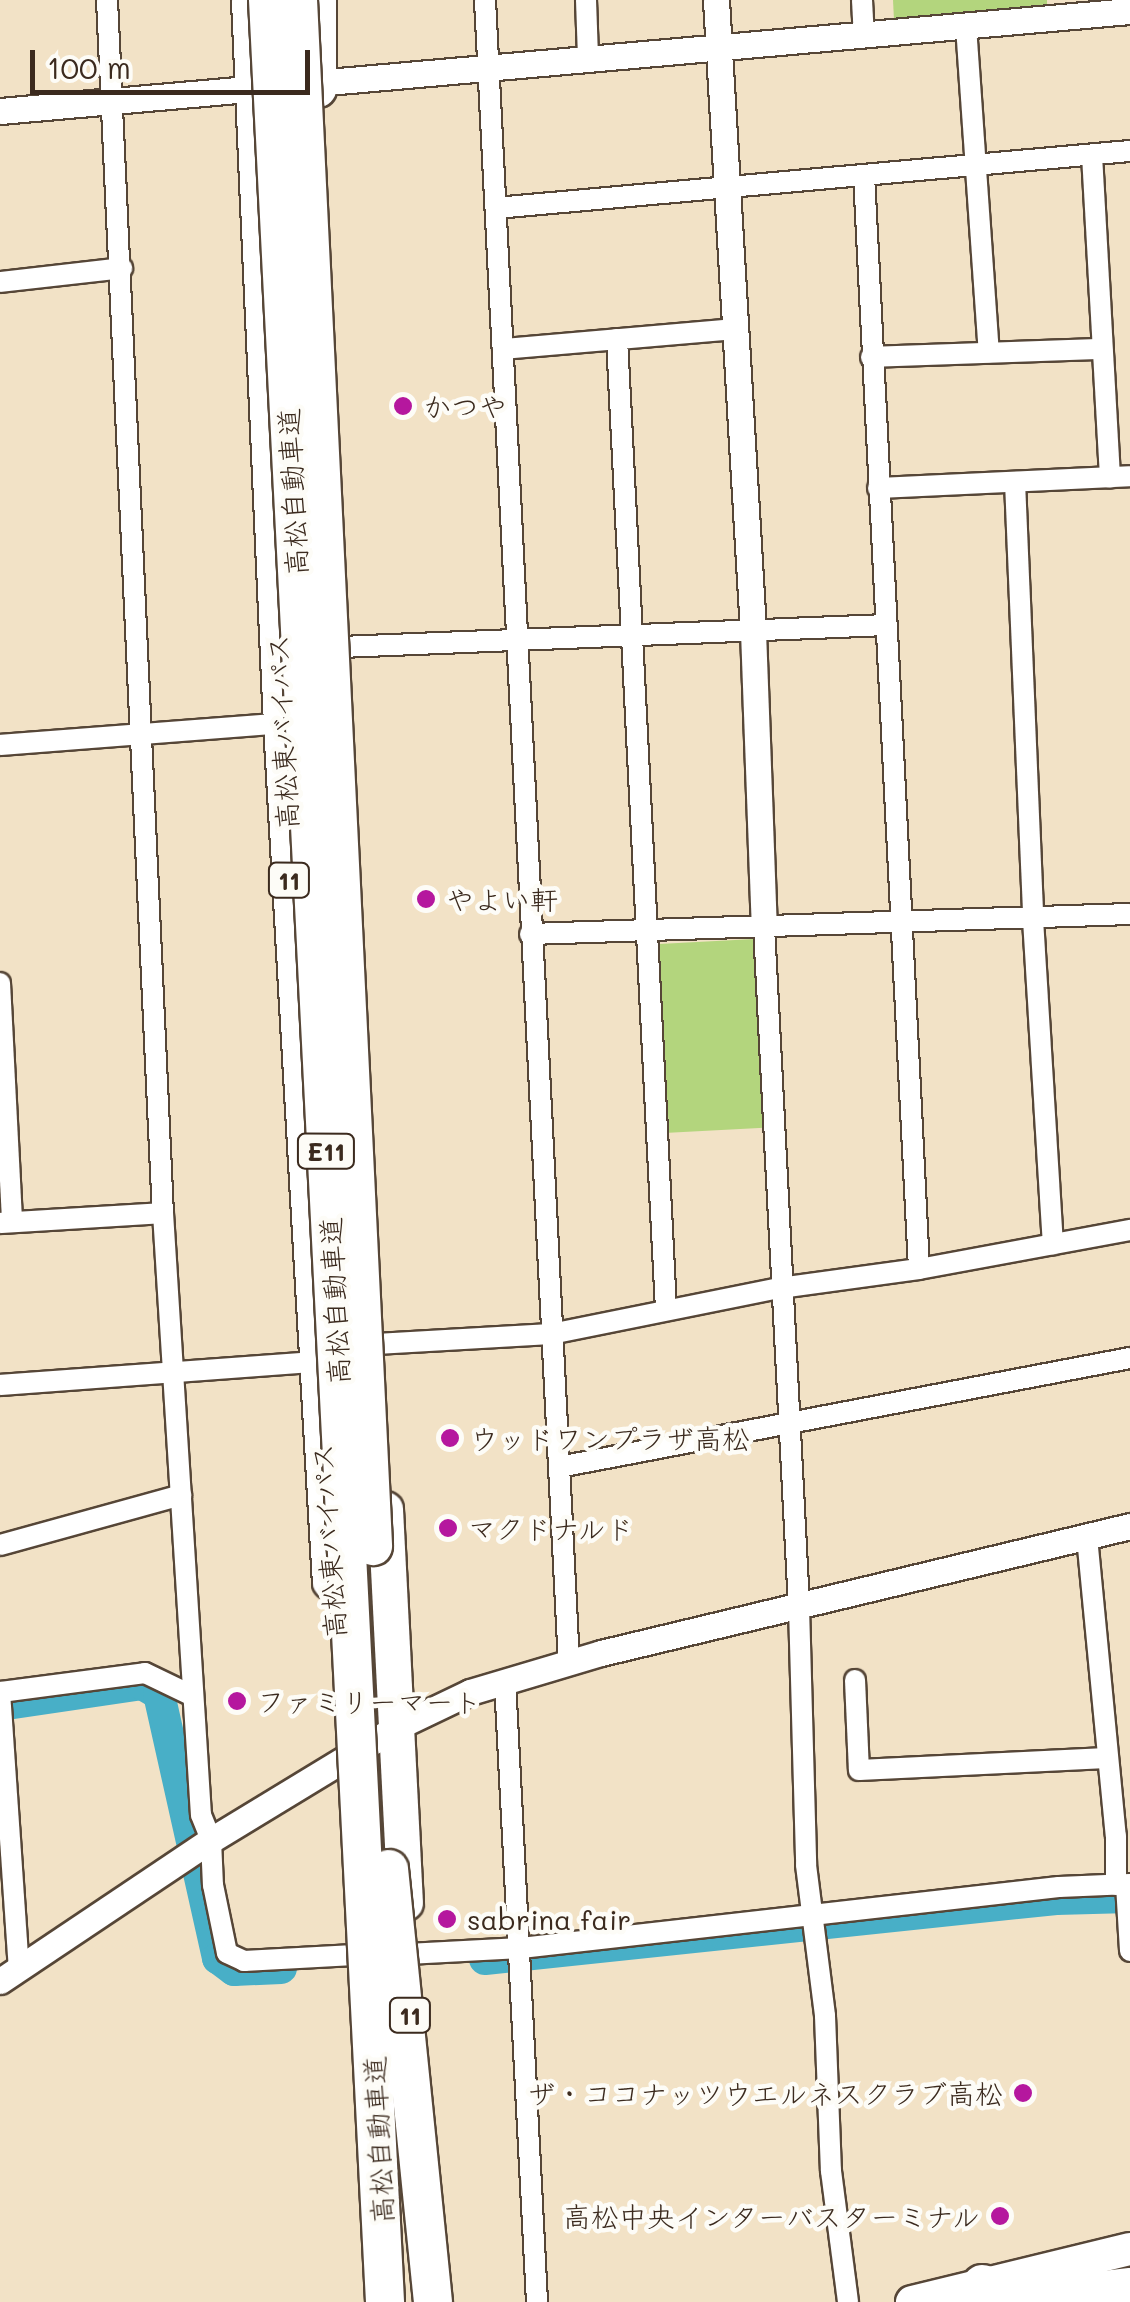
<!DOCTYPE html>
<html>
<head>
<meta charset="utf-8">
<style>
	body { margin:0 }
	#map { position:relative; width:1130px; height:2302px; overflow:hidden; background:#f2e2c6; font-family:Mali,"Klee One",sans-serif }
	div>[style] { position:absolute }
	.green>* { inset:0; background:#b3d57d; transform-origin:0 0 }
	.river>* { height:32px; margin:-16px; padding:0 16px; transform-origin:16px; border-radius:16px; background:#48afc7 }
	.roads { filter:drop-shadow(2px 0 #564637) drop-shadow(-2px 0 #564637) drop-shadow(0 2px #564637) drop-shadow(0 -2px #564637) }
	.minor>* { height:20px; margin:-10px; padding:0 10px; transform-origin:10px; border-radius:10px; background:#fff }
	.tertiary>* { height:25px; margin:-12.5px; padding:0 12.5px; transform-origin:12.5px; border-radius:12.5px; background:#fff }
	.primary>* { height:32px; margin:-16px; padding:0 16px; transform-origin:16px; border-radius:16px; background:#fff }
	.trunk>* { height:35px; margin:-17.5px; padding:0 17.5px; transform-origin:17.5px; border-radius:17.5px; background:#fff }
	.motorway>* { height:38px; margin:-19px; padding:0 19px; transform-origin:19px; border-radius:19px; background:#fff }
	.bridges { filter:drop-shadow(2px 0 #564637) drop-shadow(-2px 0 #564637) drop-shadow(0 2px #564637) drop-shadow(0 -2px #564637) }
	.motorway-bridge>* { height:38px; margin:-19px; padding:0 19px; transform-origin:19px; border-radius:19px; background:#fff }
	.dots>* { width:28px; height:28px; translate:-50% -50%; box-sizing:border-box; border:5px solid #fdfcf7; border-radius:50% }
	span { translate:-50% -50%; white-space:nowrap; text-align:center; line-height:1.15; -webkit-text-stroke:9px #fdfcf7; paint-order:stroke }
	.shield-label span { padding:2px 8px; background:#fdfcf7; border:2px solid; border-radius:8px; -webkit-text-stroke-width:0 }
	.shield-label { font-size:25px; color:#3b2a1e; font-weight:700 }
	.poi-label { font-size:28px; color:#3b2a1e }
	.left { translate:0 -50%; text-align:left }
	.right { translate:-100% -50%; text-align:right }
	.street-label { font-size:28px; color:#3b2a1e }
	.scale { position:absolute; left:30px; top:50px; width:280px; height:45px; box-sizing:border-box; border:5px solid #3b2a1e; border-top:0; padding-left:12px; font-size:30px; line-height:35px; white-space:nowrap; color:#3b2a1e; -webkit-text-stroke:8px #fdfcf7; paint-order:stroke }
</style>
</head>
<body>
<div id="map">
	<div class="green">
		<div style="clip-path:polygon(893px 0,1047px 0,1047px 7px,894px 20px)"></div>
		<div style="left:754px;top:939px;width:189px;height:95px;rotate:87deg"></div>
	</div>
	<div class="river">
		<div style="left:0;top:1705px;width:144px;rotate:-8.4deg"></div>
		<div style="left:142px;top:1684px;width:20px;rotate:30deg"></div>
		<div style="left:159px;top:1694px;width:271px;rotate:77.4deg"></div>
		<div style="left:218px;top:1958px;width:20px;rotate:37deg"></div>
		<div style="left:234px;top:1970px;width:47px;rotate:-2.4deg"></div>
		<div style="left:485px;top:1959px;width:574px;rotate:-6deg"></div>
		<div style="left:1056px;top:1899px;width:74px;rotate:-1.5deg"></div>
	</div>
	<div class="roads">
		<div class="minor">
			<div style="left:107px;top:0;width:1214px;rotate:87.36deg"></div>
			<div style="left:163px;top:1213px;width:603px;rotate:86.39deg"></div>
			<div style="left:201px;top:1815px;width:27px;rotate:68deg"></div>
			<div style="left:211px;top:1840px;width:45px;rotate:87.5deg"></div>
			<div style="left:213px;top:1885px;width:69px;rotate:78.4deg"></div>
			<div style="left:227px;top:1953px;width:19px;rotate:25deg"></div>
			<div style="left:244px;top:1961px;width:110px;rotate:-3.1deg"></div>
			<div style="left:485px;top:0;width:1665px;rotate:87.11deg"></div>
			<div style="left:586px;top:0;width:58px;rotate:88deg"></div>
			<div style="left:862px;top:0;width:35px;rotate:87deg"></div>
			<div style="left:966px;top:26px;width:327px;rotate:86deg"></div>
			<div style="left:1092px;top:155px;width:323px;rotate:86.8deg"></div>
			<div style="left:864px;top:175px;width:1095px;rotate:87.12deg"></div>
			<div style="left:496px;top:208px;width:637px;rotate:-5.14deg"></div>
			<div style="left:0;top:282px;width:123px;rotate:-6.5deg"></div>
			<div style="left:617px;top:339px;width:970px;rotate:87.11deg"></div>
			<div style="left:503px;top:349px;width:232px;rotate:-4.9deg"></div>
			<div style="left:871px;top:357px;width:231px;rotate:-2deg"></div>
			<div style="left:1015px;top:482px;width:437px;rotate:87.6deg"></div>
			<div style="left:1033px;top:919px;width:326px;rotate:86.5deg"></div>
			<div style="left:878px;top:488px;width:252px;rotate:-2.7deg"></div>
			<div style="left:341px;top:647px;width:545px;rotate:-2.31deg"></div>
			<div style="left:0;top:745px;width:288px;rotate:-4.4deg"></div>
			<div style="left:764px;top:927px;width:681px;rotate:87.05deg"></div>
			<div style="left:799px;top:1607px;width:258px;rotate:88.4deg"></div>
			<div style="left:806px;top:1865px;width:152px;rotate:82.8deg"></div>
			<div style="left:825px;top:2016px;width:155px;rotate:87.8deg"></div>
			<div style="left:831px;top:2171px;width:132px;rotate:82.6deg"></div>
			<div style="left:530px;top:934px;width:600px;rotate:-1.91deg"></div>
			<div style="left:0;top:983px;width:239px;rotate:87.1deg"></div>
			<div style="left:0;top:1223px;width:163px;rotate:-3.5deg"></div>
			<div style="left:376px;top:1344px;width:175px;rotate:-3.3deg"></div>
			<div style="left:551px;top:1334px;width:234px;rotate:-11.4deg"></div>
			<div style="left:780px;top:1288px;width:140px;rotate:-7.8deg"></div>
			<div style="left:919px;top:1269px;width:215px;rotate:-10.5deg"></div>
			<div style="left:0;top:1385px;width:316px;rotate:-4.2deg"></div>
			<div style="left:559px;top:1467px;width:581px;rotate:-10.81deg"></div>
			<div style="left:1087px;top:1537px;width:300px;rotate:84.5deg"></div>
			<div style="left:1116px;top:1836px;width:49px;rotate:90deg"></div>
			<div style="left:0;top:1545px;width:188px;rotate:-15.4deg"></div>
			<div style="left:855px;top:1680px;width:90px;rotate:87.5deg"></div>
			<div style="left:859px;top:1770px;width:248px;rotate:-2.8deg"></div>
			<div style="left:505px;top:1681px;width:622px;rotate:87.05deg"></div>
			<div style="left:0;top:1692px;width:278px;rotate:86.1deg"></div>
			<div style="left:1px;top:1692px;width:145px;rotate:-7.5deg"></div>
			<div style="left:145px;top:1673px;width:53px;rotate:25.6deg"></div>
			<div style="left:1126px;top:1885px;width:66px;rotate:86.5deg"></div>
			<div style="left:407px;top:1954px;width:114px;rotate:-3deg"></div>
			<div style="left:521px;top:1948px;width:541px;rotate:-6.47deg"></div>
			<div style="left:1059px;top:1887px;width:71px;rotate:-2.4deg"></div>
		</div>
		<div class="tertiary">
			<div style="left:716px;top:0;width:632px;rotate:86.64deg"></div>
			<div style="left:753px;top:631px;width:296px;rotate:87.9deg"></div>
			<div style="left:0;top:111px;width:1134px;rotate:-5.06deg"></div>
			<div style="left:0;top:1981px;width:254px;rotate:-33.8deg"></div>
			<div style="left:211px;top:1840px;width:218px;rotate:-31.3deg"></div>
			<div style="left:397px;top:1727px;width:81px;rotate:-25.6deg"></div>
			<div style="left:470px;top:1692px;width:137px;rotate:-16.6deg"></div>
			<div style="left:601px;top:1653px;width:544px;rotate:-13.5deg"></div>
		</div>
		<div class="primary">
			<div style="left:912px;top:2302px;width:224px;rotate:-13.7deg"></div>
		</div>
		<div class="trunk">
			<div style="left:249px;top:0;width:724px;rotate:87.47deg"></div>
			<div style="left:281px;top:723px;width:860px;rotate:86.74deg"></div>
			<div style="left:318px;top:89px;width:89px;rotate:-90deg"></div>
			<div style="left:385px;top:1509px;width:394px;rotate:87.1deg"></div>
		</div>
		<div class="motorway">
			<div style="left:982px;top:2284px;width:56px;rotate:14.5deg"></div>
			<div style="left:1036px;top:2298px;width:95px;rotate:-6.7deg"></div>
		</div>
	</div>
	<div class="bridges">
		<div class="motorway-bridge">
			<div style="left:268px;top:0;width:2305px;rotate:87.09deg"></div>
			<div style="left:298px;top:0;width:1548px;rotate:87.22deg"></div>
			<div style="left:389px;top:1869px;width:435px;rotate:84.2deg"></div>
		</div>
	</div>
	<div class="dots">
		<div style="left:403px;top:406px;background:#b5179e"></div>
		<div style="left:426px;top:899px;background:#b5179e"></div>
		<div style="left:450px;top:1438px;background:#b5179e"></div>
		<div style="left:448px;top:1528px;background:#b5179e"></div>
		<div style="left:237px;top:1701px;background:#b5179e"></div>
		<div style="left:447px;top:1919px;background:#b5179e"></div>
		<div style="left:1023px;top:2093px;background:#b5179e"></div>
		<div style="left:1000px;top:2216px;background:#b5179e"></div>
	</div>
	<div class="shield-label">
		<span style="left:289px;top:880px">11</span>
		<span style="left:326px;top:1151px">E11</span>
		<span style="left:410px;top:2015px">11</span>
	</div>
	<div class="poi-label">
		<span class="left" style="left:423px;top:406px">かつや</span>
		<span class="left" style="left:446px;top:899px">やよい軒</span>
		<span class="left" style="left:470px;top:1438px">ウッドワンプラザ高松</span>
		<span class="left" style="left:468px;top:1528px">マクドナルド</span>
		<span class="left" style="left:257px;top:1701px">ファミリーマート</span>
		<span class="left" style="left:467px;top:1919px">sabrina fair</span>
		<span class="right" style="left:1003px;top:2093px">ザ・ココナッツウエルネスクラブ高松</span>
		<span class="right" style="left:980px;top:2216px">高松中央インターバスターミナル</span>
	</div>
	<div class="street-label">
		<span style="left:292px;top:492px;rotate:-93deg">高松自動車道</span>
		<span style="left:282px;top:732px;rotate:-93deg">高松東バイパス</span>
		<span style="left:334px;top:1301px;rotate:-93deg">高松自動車道</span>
		<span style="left:328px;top:1541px;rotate:-94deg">高松東バイパス</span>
		<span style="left:378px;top:2140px;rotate:-93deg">高松自動車道</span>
	</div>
	<div class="scale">100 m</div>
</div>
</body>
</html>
